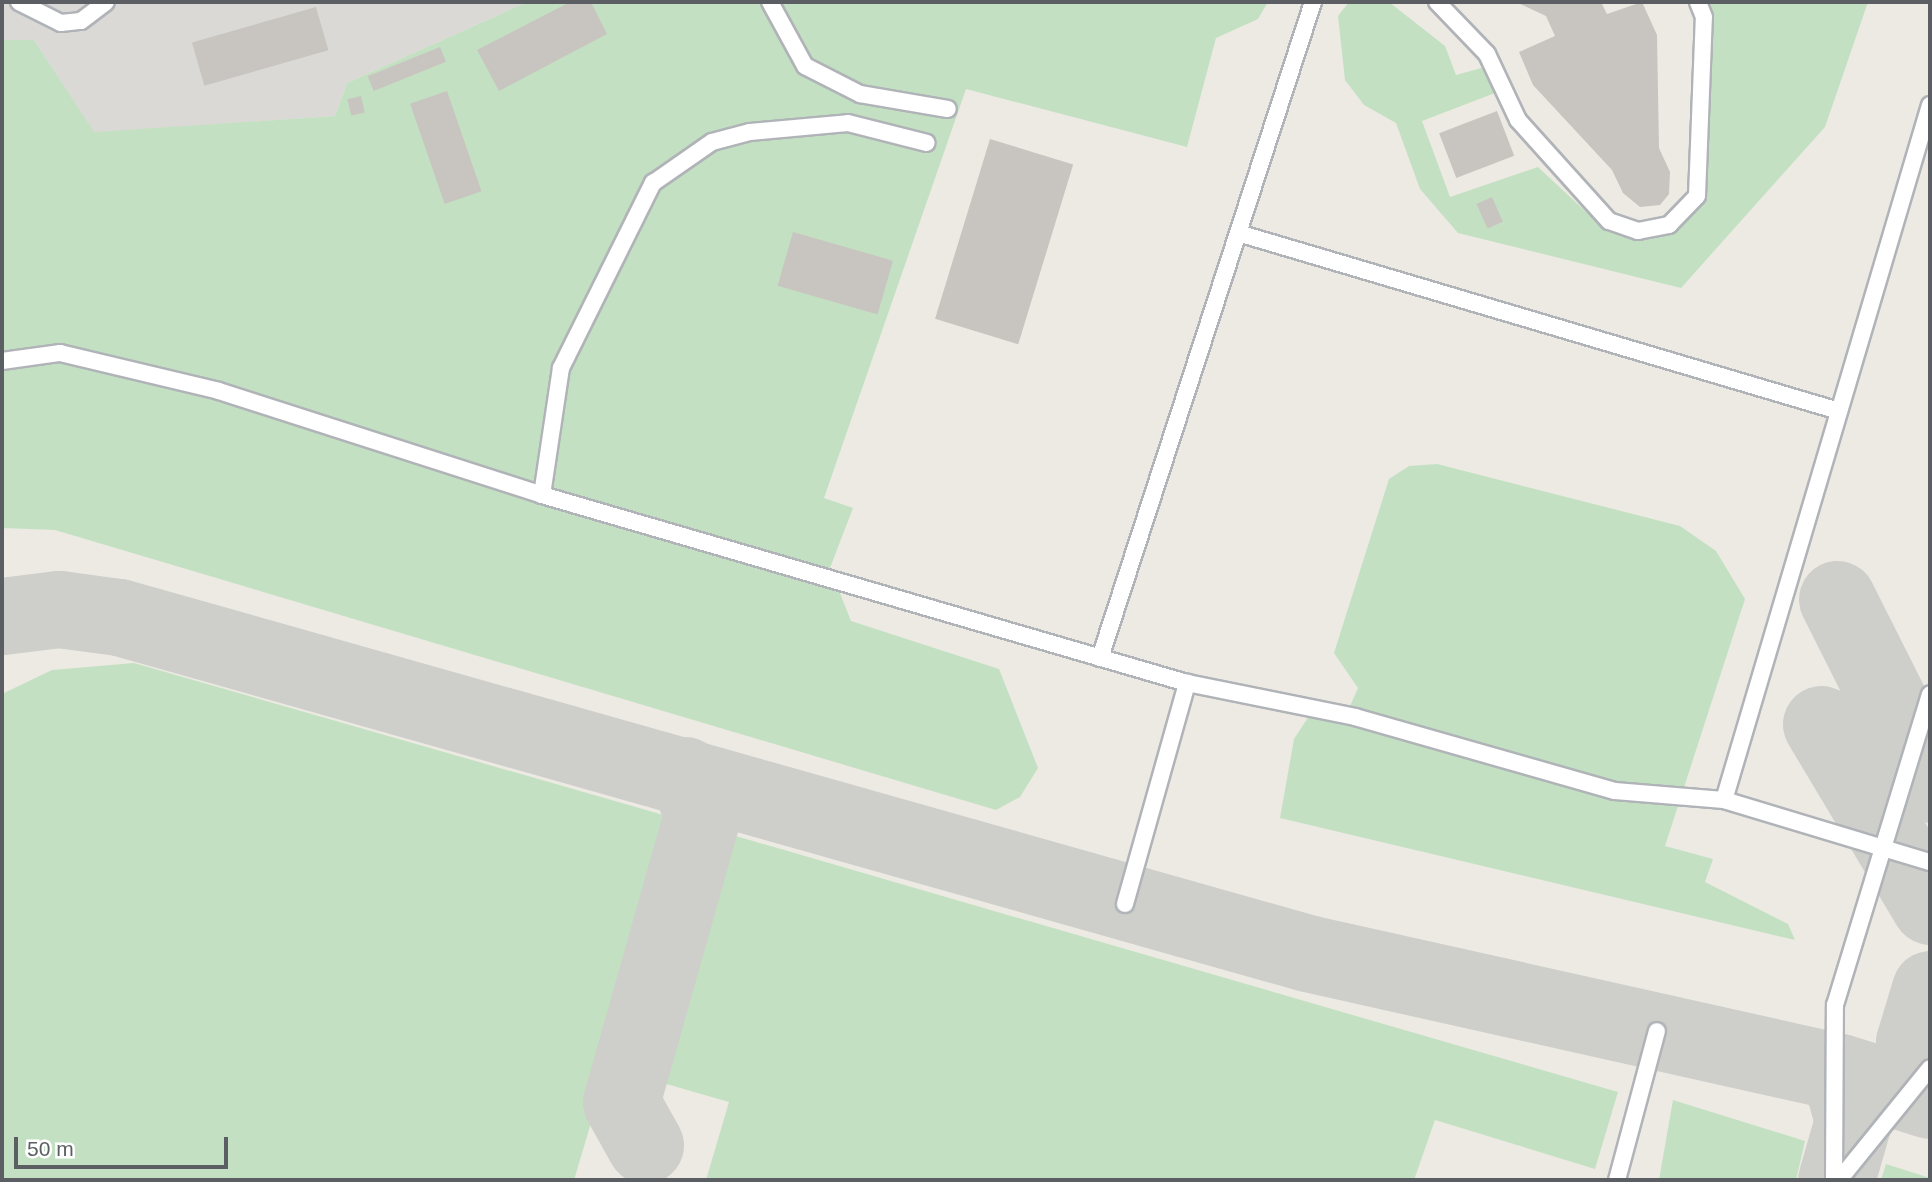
<!DOCTYPE html>
<html>
<head>
<meta charset="utf-8">
<style>
	body { margin:0 }
	#map { position:relative; width:1932px; height:1182px; overflow:hidden; background:#eceae3; font-family:Arial,sans-serif }
	div>[style] { position:absolute }
	.industrial>* { inset:0; background:#dbd9d5 }
	.green>* { inset:0; background:#c3e1c2 }
	.taxiway>* { height:77px; margin:-38.5px; padding:0 38.5px; transform-origin:38.5px; border-radius:38.5px; background:#cececa }
	.building>* { inset:0; background:#c8c5c0; transform-origin:0 0 }
	.roads { filter:drop-shadow(2px 0 #b0b3b7) drop-shadow(-2px 0 #b0b3b7) drop-shadow(0 2px #b0b3b7) drop-shadow(0 -2px #b0b3b7) }
	.lane>* { height:16px; margin:-8px; padding:0 8px; transform-origin:8px; border-radius:8px; background:#fff }
	span { translate:-50% -50%; white-space:nowrap; text-align:center; line-height:1.15; -webkit-text-stroke:5px #fff; paint-order:stroke }
	.frame { position:absolute; inset:0; border:4px solid #5b5e62; pointer-events:none }
	.scale { position:absolute; left:14px; top:1137px; width:214px; height:32px; box-sizing:border-box; border:4px solid #5b5e62; border-top:0; padding-left:9px; font-size:21px; line-height:24px; white-space:nowrap; color:#5b5e62; -webkit-text-stroke:5px #fff; paint-order:stroke }
</style>
</head>
<body>
<div id="map">
	<div class="industrial">
		<div style="clip-path:polygon(2px 2px,527px 2px,347px 83px,335px 116px,94px 133px,34px 40px,2px 40px)"></div>
	</div>
	<div class="green">
		<div style="clip-path:polygon(527px 2px,1268px 2px,1258px 19px,1216px 38px,1187px 147px,966px 89px,824px 498px,853px 508px,830px 568px,851px 621px,999px 669px,1038px 768px,1020px 797px,996px 810px,55px 530px,2px 528px,2px 40px,34px 40px,94px 132px,335px 116px,347px 83px)"></div>
		<div style="clip-path:polygon(1349px 2px,1389px 2px,1445px 46px,1456px 75px,1485px 67px,1495px 93px,1422px 121px,1450px 197px,1538px 167px,1599px 224px,1631px 238px,1672px 226px,1697px 196px,1713px 26px,1709px 2px,1868px 2px,1825px 127px,1681px 288px,1458px 233px,1420px 189px,1396px 123px,1364px 105px,1345px 80px,1338px 16px)"></div>
		<div style="clip-path:polygon(1437px 464px,1680px 526px,1716px 551px,1745px 599px,1665px 846px,1713px 859px,1705px 882px,1788px 924px,1795px 940px,1280px 818px,1294px 739px,1309px 716px,1347px 713px,1358px 688px,1334px 653px,1389px 479px,1409px 466px)"></div>
		<div style="clip-path:polygon(134px 663px,681px 820px,574px 1180px,2px 1180px,2px 694px,52px 670px)"></div>
		<div style="clip-path:polygon(722px 832px,1618px 1092px,1595px 1169px,1435px 1120px,1414px 1180px,706px 1180px,729px 1102px,649px 1079px)"></div>
		<div style="clip-path:polygon(1673px 1100px,1805px 1141px,1796px 1180px,1659px 1180px)"></div>
		<div style="clip-path:polygon(1886px 1164px,1930px 1178px,1930px 1180px,1881px 1180px)"></div>
	</div>
	<div class="taxiway">
		<div style="left:1837px;top:599px;width:207px;rotate:63.3deg"></div>
		<div style="left:2px;top:616px;width:57px;rotate:-7deg"></div>
		<div style="left:59px;top:609px;width:61px;rotate:7.6deg"></div>
		<div style="left:119px;top:617px;width:1235px;rotate:15.79deg"></div>
		<div style="left:1307px;top:953px;width:546px;rotate:12.59deg"></div>
		<div style="left:1840px;top:1072px;width:94px;rotate:17.3deg"></div>
		<div style="left:1821px;top:724px;width:212px;rotate:59.1deg"></div>
		<div style="left:1930px;top:989px;width:55px;rotate:106.8deg"></div>
		<div style="left:1914px;top:1042px;width:44px;rotate:68.7deg"></div>
		<div style="left:1831px;top:1070px;width:19px;rotate:51deg"></div>
		<div style="left:1843px;top:1085px;width:37px;rotate:74deg"></div>
		<div style="left:1853px;top:1121px;width:61px;rotate:106.1deg"></div>
		<div style="left:645px;top:1145px;width:49px;rotate:-119.2deg"></div>
		<div style="left:621px;top:1102px;width:301px;rotate:-74.2deg"></div>
		<div style="left:703px;top:812px;width:41px;rotate:-115.9deg"></div>
	</div>
	<div class="building">
		<div style="clip-path:polygon(570px 2px,591px 2px,607px 34px,499px 91px,477px 50px)"></div>
		<div style="clip-path:polygon(1516px 2px,1601px 2px,1607px 14px,1642px 2px,1657px 35px,1659px 148px,1670px 172px,1669px 194px,1660px 205px,1640px 207px,1623px 193px,1612px 170px,1533px 85px,1519px 52px,1555px 36px,1546px 16px)"></div>
		<div style="left:316px;top:7px;width:45px;height:129px;rotate:74deg"></div>
		<div style="left:440px;top:47px;width:16px;height:78px;rotate:68deg"></div>
		<div style="left:447px;top:91px;width:106px;height:39px;rotate:71deg"></div>
		<div style="left:361px;top:96px;width:17px;height:14px;rotate:77deg"></div>
		<div style="left:1497px;top:111px;width:48px;height:62px;rotate:69deg"></div>
		<div style="left:990px;top:139px;width:87px;height:188px;rotate:17deg"></div>
		<div style="left:1492px;top:197px;width:27px;height:17px;rotate:66deg"></div>
		<div style="left:793px;top:232px;width:104px;height:56px;rotate:16deg"></div>
	</div>
	<div class="roads">
		<div class="lane">
			<div style="left:19px;top:2px;width:47px;rotate:26.6deg"></div>
			<div style="left:61px;top:23px;width:20px;rotate:-6deg"></div>
			<div style="left:81px;top:21px;width:31px;rotate:-37deg"></div>
			<div style="left:770px;top:2px;width:73px;rotate:61.3deg"></div>
			<div style="left:805px;top:66px;width:62px;rotate:27deg"></div>
			<div style="left:860px;top:94px;width:89px;rotate:9.7deg"></div>
			<div style="left:1437px;top:2px;width:72px;rotate:46.1deg"></div>
			<div style="left:1487px;top:54px;width:73px;rotate:64.8deg"></div>
			<div style="left:1518px;top:120px;width:136px;rotate:48deg"></div>
			<div style="left:1609px;top:221px;width:31px;rotate:19deg"></div>
			<div style="left:1638px;top:231px;width:32px;rotate:-11deg"></div>
			<div style="left:1669px;top:225px;width:40px;rotate:-46deg"></div>
			<div style="left:1697px;top:196px;width:179px;rotate:-87.8deg"></div>
			<div style="left:1704px;top:17px;width:16px;rotate:-112deg"></div>
			<div style="left:1930px;top:105px;width:725px;rotate:106.51deg"></div>
			<div style="left:1724px;top:800px;width:215px;rotate:16.8deg"></div>
			<div style="left:1238px;top:233px;width:627px;rotate:16.5deg"></div>
			<div style="left:2px;top:361px;width:59px;rotate:-7.9deg"></div>
			<div style="left:60px;top:353px;width:163px;rotate:13.4deg"></div>
			<div style="left:219px;top:391px;width:339px;rotate:17.8deg"></div>
			<div style="left:542px;top:495px;width:672px;rotate:16.25deg"></div>
			<div style="left:1187px;top:683px;width:171px;rotate:11.4deg"></div>
			<div style="left:1355px;top:717px;width:270px;rotate:15.9deg"></div>
			<div style="left:1615px;top:791px;width:109px;rotate:4.7deg"></div>
			<div style="left:542px;top:495px;width:128px;rotate:-81.5deg"></div>
			<div style="left:561px;top:368px;width:207px;rotate:-63.6deg"></div>
			<div style="left:653px;top:183px;width:72px;rotate:-34.8deg"></div>
			<div style="left:712px;top:142px;width:39px;rotate:-15deg"></div>
			<div style="left:750px;top:132px;width:98px;rotate:-5.2deg"></div>
			<div style="left:848px;top:123px;width:81px;rotate:14.2deg"></div>
			<div style="left:1100px;top:658px;width:690px;rotate:-72.01deg"></div>
			<div style="left:1125px;top:904px;width:230px;rotate:-74.3deg"></div>
			<div style="left:1617px;top:1180px;width:154px;rotate:-75deg"></div>
			<div style="left:1834px;top:1180px;width:175px;rotate:-89.7deg"></div>
			<div style="left:1835px;top:1005px;width:325px;rotate:-73deg"></div>
			<div style="left:1839px;top:1180px;width:144px;rotate:-50.9deg"></div>
		</div>
	</div>
	<div class="frame"></div>
	<div class="scale">50 m</div>
</div>
</body>
</html>
